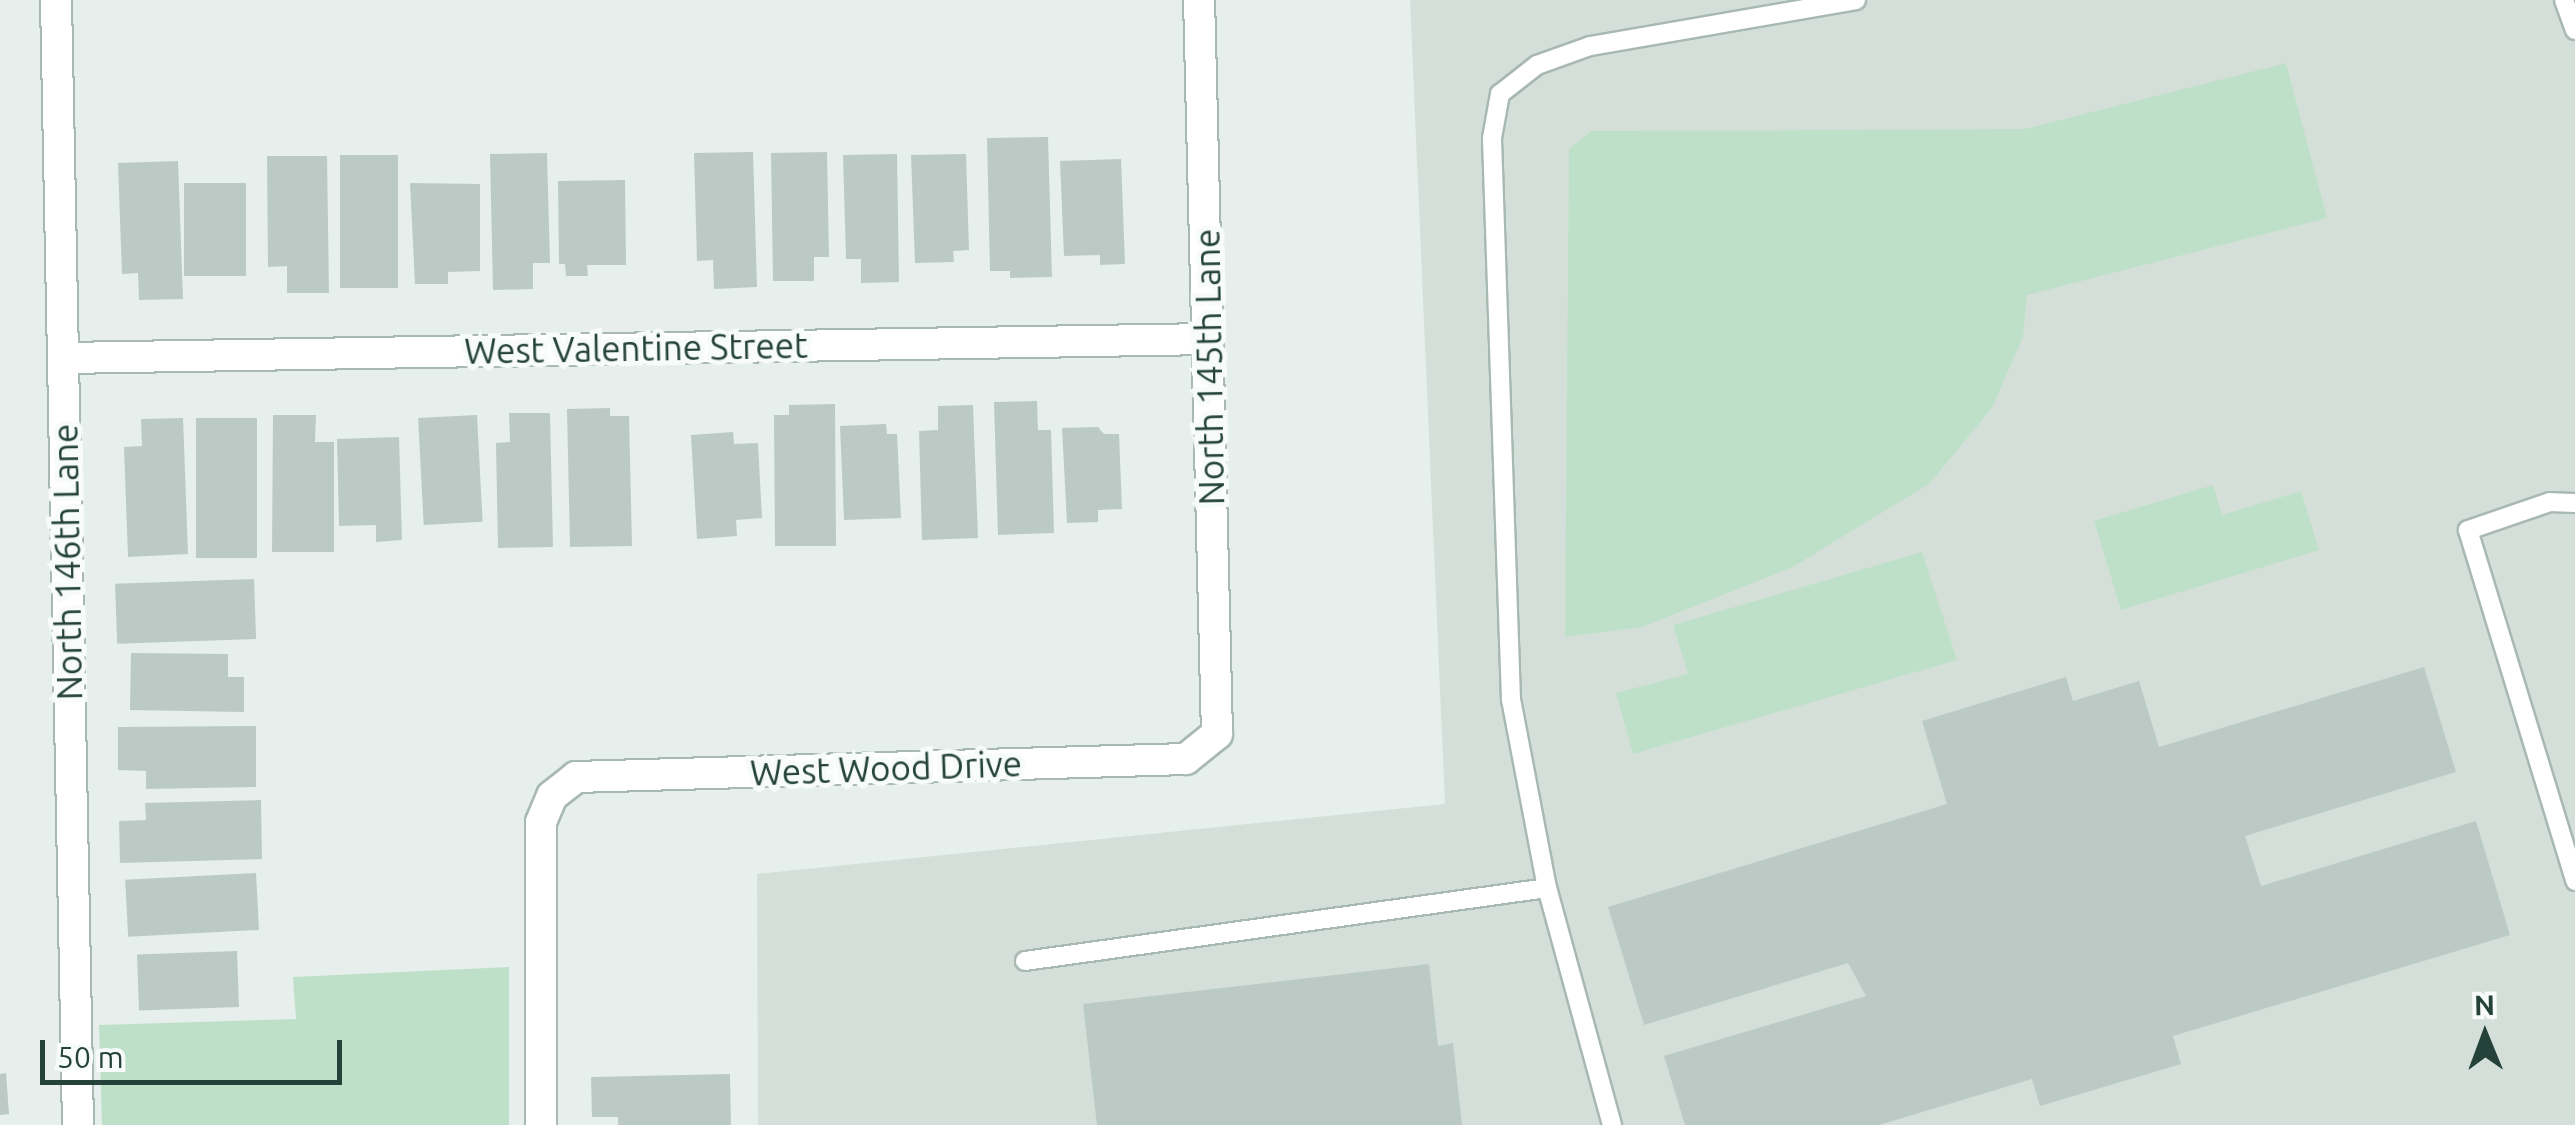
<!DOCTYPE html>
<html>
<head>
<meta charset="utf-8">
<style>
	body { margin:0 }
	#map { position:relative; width:2575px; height:1125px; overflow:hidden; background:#e6efeb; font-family:Ubuntu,sans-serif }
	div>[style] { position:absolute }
	.built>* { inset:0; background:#d4dfda }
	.green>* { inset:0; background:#bfe0c8 }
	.building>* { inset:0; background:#bbcac4; transform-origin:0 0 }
	.roads { filter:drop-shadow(2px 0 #a8b8b2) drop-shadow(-2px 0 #a8b8b2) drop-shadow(0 2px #a8b8b2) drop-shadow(0 -2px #a8b8b2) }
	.service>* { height:18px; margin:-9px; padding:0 9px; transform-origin:9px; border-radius:9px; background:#fff }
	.minor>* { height:30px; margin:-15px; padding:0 15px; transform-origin:15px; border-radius:15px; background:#fff }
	span { translate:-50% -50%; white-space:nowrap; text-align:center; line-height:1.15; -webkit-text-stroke:10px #f7fbf9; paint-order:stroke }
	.street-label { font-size:35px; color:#24423a }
	.north { position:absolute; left:2435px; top:985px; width:100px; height:100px; -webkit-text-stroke:8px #f7fbf9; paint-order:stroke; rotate:359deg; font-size:28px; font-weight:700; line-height:40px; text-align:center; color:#24423a }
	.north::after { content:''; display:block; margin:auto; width:35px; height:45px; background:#24423a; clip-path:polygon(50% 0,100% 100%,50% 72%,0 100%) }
	.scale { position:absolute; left:40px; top:1040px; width:302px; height:45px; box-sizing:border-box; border:5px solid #24423a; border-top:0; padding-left:12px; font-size:30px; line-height:35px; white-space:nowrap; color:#24423a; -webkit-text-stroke:8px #f7fbf9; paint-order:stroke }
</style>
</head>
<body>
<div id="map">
	<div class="built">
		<div style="clip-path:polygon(1410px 0,2575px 0,2575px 1125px,758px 1125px,757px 874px,1445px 804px)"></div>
	</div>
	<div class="green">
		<div style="clip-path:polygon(2286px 63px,2327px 218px,2027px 295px,2023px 337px,1992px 408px,1929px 484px,1791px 568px,1642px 627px,1565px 637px,1569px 149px,1591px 131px,2025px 129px)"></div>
		<div style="clip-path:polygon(2213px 485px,2222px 515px,2301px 491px,2319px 550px,2121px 610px,2094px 521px)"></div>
		<div style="clip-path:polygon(1922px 552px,1957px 660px,1633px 754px,1616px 693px,1688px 674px,1673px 625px)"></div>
		<div style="clip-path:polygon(509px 967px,509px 1125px,102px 1125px,99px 1025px,296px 1019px,293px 977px)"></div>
	</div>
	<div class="building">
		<div style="clip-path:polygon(1048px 137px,1052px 277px,1010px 278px,1010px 271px,990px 271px,987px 138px)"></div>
		<div style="clip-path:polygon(753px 152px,757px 287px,714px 289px,713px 260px,697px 261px,694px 153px)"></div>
		<div style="clip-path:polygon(827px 152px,829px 257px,814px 257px,814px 281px,773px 281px,771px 153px)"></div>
		<div style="clip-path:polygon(547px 153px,550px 263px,533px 263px,533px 289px,493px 290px,490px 154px)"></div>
		<div style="clip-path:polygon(897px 154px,899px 282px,861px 283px,861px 259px,846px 259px,843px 155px)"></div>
		<div style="clip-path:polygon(966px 154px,969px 250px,953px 251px,954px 262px,915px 263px,911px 155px)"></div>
		<div style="left:340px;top:155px;width:58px;height:133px"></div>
		<div style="clip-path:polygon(267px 156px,327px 156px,329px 293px,287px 293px,287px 266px,268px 267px)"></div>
		<div style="clip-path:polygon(1121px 159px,1125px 264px,1100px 265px,1100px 255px,1064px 256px,1060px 161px)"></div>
		<div style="clip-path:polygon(178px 161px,183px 299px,139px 300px,138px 273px,122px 274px,118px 163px)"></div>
		<div style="clip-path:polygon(625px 180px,626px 265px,587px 265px,588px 276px,566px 276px,565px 264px,559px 264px,558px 181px)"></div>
		<div style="left:184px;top:183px;width:62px;height:93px"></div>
		<div style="clip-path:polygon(410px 183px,480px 184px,480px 271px,448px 272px,448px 284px,415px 284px)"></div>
		<div style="clip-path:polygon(1037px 401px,1038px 430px,1051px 430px,1054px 533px,998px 535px,994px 402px)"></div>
		<div style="clip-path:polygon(835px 404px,836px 546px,775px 546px,774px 415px,789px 415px,789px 405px)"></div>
		<div style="clip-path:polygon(973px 405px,978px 538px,922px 540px,919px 431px,938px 430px,938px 406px)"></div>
		<div style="clip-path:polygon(610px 408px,610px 416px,629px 416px,632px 546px,570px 547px,567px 409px)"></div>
		<div style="clip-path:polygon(509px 413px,550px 413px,553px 547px,498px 548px,496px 443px,510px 442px)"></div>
		<div style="clip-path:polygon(273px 415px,316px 415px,315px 442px,334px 442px,334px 552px,272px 552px)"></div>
		<div style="left:477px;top:415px;width:107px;height:59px;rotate:87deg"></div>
		<div style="clip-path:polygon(183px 418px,188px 554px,128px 557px,124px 447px,142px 446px,141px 419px)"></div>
		<div style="left:196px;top:418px;width:61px;height:140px"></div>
		<div style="clip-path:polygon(886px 424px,887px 434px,897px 434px,901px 518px,844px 520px,840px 426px)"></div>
		<div style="clip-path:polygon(1098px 427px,1104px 434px,1119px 434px,1122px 509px,1098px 510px,1098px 522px,1067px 523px,1062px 428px)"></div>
		<div style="clip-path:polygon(733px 432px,734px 444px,758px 443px,762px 518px,736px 520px,737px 536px,697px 539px,691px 435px)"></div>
		<div style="clip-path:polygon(399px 437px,402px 540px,376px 542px,376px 525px,339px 526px,337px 439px)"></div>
		<div style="left:254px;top:579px;width:60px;height:139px;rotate:88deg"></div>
		<div style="clip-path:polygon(131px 653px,228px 654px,228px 677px,244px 677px,244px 712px,130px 710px)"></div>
		<div style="clip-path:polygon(2424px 667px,2456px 772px,2245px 836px,2261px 886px,2476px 821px,2510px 935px,2173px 1036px,2181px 1064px,2040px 1106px,2032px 1079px,1879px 1125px,1685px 1125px,1664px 1056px,1866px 996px,1848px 963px,1644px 1025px,1608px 907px,1947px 804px,1922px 721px,2066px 677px,2073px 701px,2139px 681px,2159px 747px)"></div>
		<div style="clip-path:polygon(256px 726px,256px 787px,146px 789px,146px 771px,118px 770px,118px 727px)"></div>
		<div style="clip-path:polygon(261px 800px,262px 859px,120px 863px,119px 821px,146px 820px,145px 803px)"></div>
		<div style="left:256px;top:873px;width:57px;height:131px;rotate:87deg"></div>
		<div style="left:237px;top:951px;width:56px;height:100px;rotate:88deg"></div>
		<div style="clip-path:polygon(1429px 964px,1438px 1046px,1453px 1043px,1462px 1125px,1097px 1125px,1083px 1004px)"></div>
		<div style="clip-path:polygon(6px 1073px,9px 1114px,0 1115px,0 1074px)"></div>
		<div style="clip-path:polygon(730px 1074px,731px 1125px,618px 1125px,618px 1117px,592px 1117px,591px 1077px)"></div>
	</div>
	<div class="roads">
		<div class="service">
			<div style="left:2564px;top:0;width:32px;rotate:70deg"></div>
			<div style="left:2575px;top:503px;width:25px;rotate:-178deg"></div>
			<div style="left:2550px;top:502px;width:87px;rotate:161.1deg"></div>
			<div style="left:2468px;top:530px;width:367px;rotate:73deg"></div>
			<div style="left:1025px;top:961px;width:527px;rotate:-7.96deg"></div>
			<div style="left:1612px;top:1125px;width:246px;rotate:-105.3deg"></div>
			<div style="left:1547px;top:888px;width:191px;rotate:-100.8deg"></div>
			<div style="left:1511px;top:700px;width:562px;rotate:-91.94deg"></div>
			<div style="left:1492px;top:138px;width:45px;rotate:-79.7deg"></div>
			<div style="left:1500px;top:94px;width:47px;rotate:-38.1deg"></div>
			<div style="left:1537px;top:65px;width:56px;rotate:-19.7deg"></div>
			<div style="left:1590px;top:46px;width:270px;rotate:-9.8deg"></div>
		</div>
		<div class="minor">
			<div style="left:56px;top:0;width:1125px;rotate:88.88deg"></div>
			<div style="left:64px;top:358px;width:1144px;rotate:-0.95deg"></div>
			<div style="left:541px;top:1125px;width:303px;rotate:-90deg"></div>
			<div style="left:541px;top:822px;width:28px;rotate:-67deg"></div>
			<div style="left:552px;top:796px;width:31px;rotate:-38deg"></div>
			<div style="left:576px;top:777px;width:610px;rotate:-1.69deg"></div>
			<div style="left:1186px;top:759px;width:40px;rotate:-39deg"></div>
			<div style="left:1217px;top:734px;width:734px;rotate:-91.4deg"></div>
		</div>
	</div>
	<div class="street-label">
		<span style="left:636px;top:348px;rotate:-1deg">West Valentine Street</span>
		<span style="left:1209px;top:367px;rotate:-91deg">North 145th Lane</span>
		<span style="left:67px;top:562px;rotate:-91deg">North 146th Lane</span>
		<span style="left:886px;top:768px;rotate:-2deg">West Wood Drive</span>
	</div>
	<div class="north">N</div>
	<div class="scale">50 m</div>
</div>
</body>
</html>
